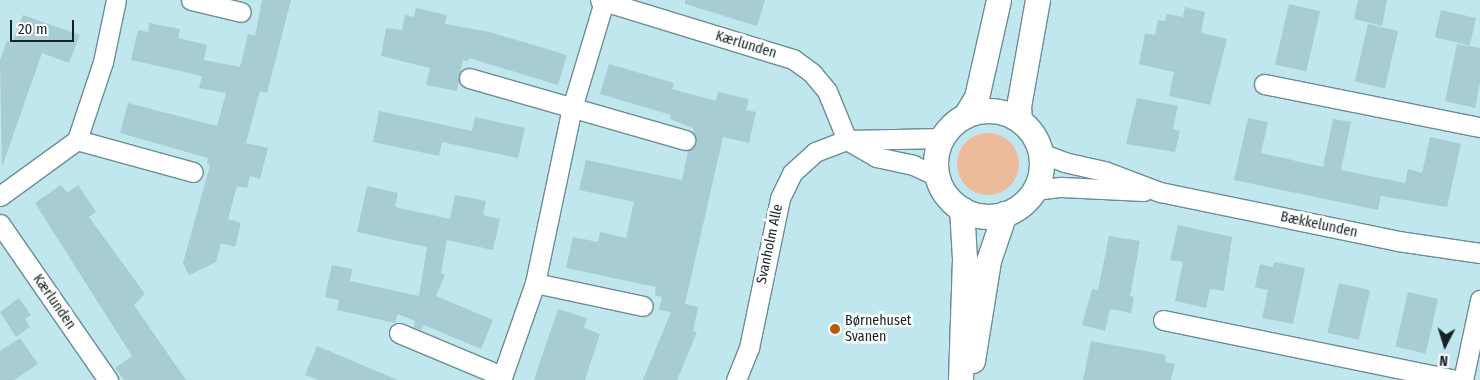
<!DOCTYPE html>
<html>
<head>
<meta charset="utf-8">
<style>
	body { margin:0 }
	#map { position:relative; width:1480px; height:380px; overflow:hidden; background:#c0e6ee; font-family:"Fira Sans Condensed",sans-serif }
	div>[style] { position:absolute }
	.green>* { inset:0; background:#edba9b }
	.round { border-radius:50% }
	.building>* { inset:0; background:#a7ccd4; transform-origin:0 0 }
	.roads { filter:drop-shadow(1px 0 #6a8d94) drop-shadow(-1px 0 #6a8d94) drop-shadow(0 1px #6a8d94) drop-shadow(0 -1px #6a8d94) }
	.minor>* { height:19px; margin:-9.5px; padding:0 9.5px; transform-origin:9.5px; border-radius:9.5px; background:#fff }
	.tertiary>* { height:24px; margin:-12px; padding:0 12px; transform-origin:12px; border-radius:12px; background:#fff }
	.tertiary>.ring { margin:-12px; padding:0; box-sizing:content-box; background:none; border:24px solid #fff; border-radius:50% }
	.dots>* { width:14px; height:14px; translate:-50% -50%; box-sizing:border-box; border:2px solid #fff; border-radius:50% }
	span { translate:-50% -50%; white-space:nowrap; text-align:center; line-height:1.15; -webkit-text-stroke:5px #fff; paint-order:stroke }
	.street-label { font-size:14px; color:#142225 }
	.poi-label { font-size:14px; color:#142225 }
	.left { translate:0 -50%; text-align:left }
	.north { position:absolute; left:1420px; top:320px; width:50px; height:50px; -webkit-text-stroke:4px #fff; paint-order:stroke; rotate:185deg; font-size:14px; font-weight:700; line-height:20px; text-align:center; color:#142225 }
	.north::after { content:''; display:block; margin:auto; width:18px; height:22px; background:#142225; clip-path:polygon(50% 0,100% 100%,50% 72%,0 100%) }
	.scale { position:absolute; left:10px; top:20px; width:64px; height:22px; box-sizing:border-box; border:2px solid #142225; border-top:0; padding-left:6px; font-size:15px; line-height:18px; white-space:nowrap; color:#142225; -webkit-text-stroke:4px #fff; paint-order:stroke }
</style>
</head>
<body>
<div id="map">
	<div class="green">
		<div class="round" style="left:957px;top:133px;width:62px;height:62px"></div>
	</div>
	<div class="building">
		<div style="clip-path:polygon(262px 0,291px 0,267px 93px,260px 91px,246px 143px,268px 148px,260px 179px,250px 176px,247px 188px,237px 186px,228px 219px,241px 223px,235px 247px,221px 243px,216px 262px,189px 275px,183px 263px,210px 165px,207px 164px,208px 158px,120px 133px,128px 103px,217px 126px,226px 93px,199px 88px,202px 76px,131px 60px,138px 30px,148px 32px,149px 23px,180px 29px,178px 38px,207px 45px,204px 60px,240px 67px,248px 34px,255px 36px)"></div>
		<div style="clip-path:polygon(685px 0,765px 0,757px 26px,685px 4px)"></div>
		<div style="clip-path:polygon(1358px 0,1387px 0,1382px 26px,1354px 19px)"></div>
		<div style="left:1289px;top:4px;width:32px;height:62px;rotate:13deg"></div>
		<div style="clip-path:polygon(1185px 7px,1205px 12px,1201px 33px,1227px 39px,1210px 105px,1169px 96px,1174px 72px,1139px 64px,1145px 33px,1155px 35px,1158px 20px,1165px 21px,1167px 14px,1183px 17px)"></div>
		<div style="clip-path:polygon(416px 8px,447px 15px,445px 24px,489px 32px,567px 55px,558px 85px,469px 58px,468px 61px,463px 60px,457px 91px,426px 85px,430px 68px,381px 56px,386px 28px,402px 30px,405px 15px,414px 17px)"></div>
		<div style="left:1441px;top:10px;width:36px;height:28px;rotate:13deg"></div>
		<div style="clip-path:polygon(23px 15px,80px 35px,69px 63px,42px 53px,2px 167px,0 60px,7px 41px,12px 43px)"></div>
		<div style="left:1368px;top:24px;width:31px;height:59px;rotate:13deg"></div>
		<div style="clip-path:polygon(1457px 44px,1480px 48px,1480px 83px,1475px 108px,1445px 101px)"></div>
		<div style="clip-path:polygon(609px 64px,674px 83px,672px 89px,716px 101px,718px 92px,749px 99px,746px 110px,756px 112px,749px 143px,723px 137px,685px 304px,698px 307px,693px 331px,697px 332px,677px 380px,643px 380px,671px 312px,659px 310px,662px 297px,655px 295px,656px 287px,566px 268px,573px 237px,598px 242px,600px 232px,626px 238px,634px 202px,579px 190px,586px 160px,682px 180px,688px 151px,696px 143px,693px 128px,670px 119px,671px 115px,600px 94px)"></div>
		<div style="clip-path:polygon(1137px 98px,1178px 106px,1173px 129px,1180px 131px,1175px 152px,1126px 144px)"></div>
		<div style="clip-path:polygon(379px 111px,472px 131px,475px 117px,525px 128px,518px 158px,442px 142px,439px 156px,373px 142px)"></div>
		<div style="clip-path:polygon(1248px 118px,1268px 122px,1261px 153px,1323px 167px,1333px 119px,1351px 122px,1341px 170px,1405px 183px,1408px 169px,1422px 173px,1430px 137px,1461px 144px,1447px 207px,1381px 196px,1378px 210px,1234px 180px)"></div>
		<div style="clip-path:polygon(61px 185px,67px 193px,78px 185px,96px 212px,89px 217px,145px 294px,134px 305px,186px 380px,124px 380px,115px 368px,132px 356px,35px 203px)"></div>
		<div style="clip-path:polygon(367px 186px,398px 193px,395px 207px,450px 219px,455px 195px,486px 201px,483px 215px,500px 219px,493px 250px,447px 240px,441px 273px,445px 275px,436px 296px,493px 320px,481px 349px,424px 325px,421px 330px,414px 327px,415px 321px,398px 314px,395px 323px,337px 310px,339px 300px,325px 297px,332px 265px,352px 269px,350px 281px,419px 296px,427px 247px,357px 232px)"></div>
		<div style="clip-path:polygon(1178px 225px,1232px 237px,1224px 291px,1210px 289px,1206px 308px,1175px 301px,1183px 262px,1170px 260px)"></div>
		<div style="clip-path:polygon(1109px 236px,1140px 241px,1130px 296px,1134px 297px,1131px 313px,1110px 309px,1105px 331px,1082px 325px,1092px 289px,1098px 290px)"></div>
		<div style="clip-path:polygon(1274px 262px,1305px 268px,1293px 324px,1262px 318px,1268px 290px,1255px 287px,1260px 264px,1273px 267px)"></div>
		<div style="left:1339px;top:283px;width:32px;height:51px;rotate:13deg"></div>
		<div style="left:1408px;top:292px;width:31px;height:56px;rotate:13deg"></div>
		<div style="clip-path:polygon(19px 298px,31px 315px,25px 319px,30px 327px,16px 337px,0 312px)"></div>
		<div style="clip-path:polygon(558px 309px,587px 318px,584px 328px,600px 334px,585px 380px,534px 380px)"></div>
		<div style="clip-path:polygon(20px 338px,38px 364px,14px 380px,0 380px,0 351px)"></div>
		<div style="clip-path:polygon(1091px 341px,1166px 355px,1165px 362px,1175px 364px,1171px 380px,1083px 380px)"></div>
		<div style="clip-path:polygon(317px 346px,398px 380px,318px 380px,305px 375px)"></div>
	</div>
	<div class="roads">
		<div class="minor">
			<div style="left:191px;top:0;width:51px;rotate:13.5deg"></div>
			<div style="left:600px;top:0;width:202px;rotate:17deg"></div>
			<div style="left:793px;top:59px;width:24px;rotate:36deg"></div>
			<div style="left:812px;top:73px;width:23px;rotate:50deg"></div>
			<div style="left:827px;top:91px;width:53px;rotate:67.8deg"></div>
			<div style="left:469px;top:78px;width:225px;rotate:16deg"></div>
			<div style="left:1264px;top:84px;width:220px;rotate:11.3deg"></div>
			<div style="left:77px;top:140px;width:120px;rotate:15.4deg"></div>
			<div style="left:847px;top:140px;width:34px;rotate:30deg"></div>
			<div style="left:876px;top:157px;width:38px;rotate:12deg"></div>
			<div style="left:913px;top:165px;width:26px;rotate:25deg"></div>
			<div style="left:1041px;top:153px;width:25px;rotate:21deg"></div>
			<div style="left:1064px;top:162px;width:41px;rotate:12.7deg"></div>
			<div style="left:1104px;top:171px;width:60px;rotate:20.6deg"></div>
			<div style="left:1160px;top:192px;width:243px;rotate:11.6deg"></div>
			<div style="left:1398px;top:241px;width:83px;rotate:8.3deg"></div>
			<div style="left:1035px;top:190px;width:26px;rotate:-7deg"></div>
			<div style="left:1061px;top:187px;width:83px;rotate:2.8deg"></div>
			<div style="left:0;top:196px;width:95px;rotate:-36deg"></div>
			<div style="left:77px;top:140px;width:82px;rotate:-71.6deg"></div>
			<div style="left:103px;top:62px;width:63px;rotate:-78.2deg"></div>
			<div style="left:0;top:224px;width:190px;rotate:55.3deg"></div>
			<div style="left:535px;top:283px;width:110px;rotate:12deg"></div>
			<div style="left:1163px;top:320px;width:298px;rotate:11.6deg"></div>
			<div style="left:399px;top:333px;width:112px;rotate:22.7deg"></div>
			<div style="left:501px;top:380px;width:103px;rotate:-70.7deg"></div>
			<div style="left:535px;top:283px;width:179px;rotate:-78.1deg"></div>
			<div style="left:572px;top:108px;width:112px;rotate:-73.3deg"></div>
			<div style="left:736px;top:380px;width:35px;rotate:-68deg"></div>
			<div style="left:749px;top:348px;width:153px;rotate:-78.3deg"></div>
			<div style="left:780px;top:198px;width:28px;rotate:-64deg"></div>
			<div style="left:792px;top:173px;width:31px;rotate:-42deg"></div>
			<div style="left:815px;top:152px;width:34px;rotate:-21deg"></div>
			<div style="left:847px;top:140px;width:96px;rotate:-1.2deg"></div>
			<div style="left:1463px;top:380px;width:82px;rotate:-78deg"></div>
		</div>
		<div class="tertiary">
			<div class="ring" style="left:936px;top:111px;width:82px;height:82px"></div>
			<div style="left:966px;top:116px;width:21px;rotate:-59deg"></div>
			<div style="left:977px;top:98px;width:100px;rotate:-77.3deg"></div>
			<div style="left:1020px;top:121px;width:14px;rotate:-94deg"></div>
			<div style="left:1019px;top:107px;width:109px;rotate:-79.9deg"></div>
			<div style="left:973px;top:361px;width:101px;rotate:-80.9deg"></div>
			<div style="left:989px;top:261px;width:50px;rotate:-71.2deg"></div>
			<div style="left:961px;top:380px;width:121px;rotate:-88.1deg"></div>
			<div style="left:965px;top:259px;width:50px;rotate:-93.4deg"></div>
		</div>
	</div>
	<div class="dots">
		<div style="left:835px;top:329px;background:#b95b0c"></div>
	</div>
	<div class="street-label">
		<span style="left:746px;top:45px;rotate:17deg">Kærlunden</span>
		<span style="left:1319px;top:225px;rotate:12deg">Bækkelunden</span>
		<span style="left:770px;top:244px;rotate:-78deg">Svanholm Alle</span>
		<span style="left:54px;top:302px;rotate:55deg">Kærlunden</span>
	</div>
	<div class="poi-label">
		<span class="left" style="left:845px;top:329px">Børnehuset<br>Svanen</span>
	</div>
	<div class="north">N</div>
	<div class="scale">20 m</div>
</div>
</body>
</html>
